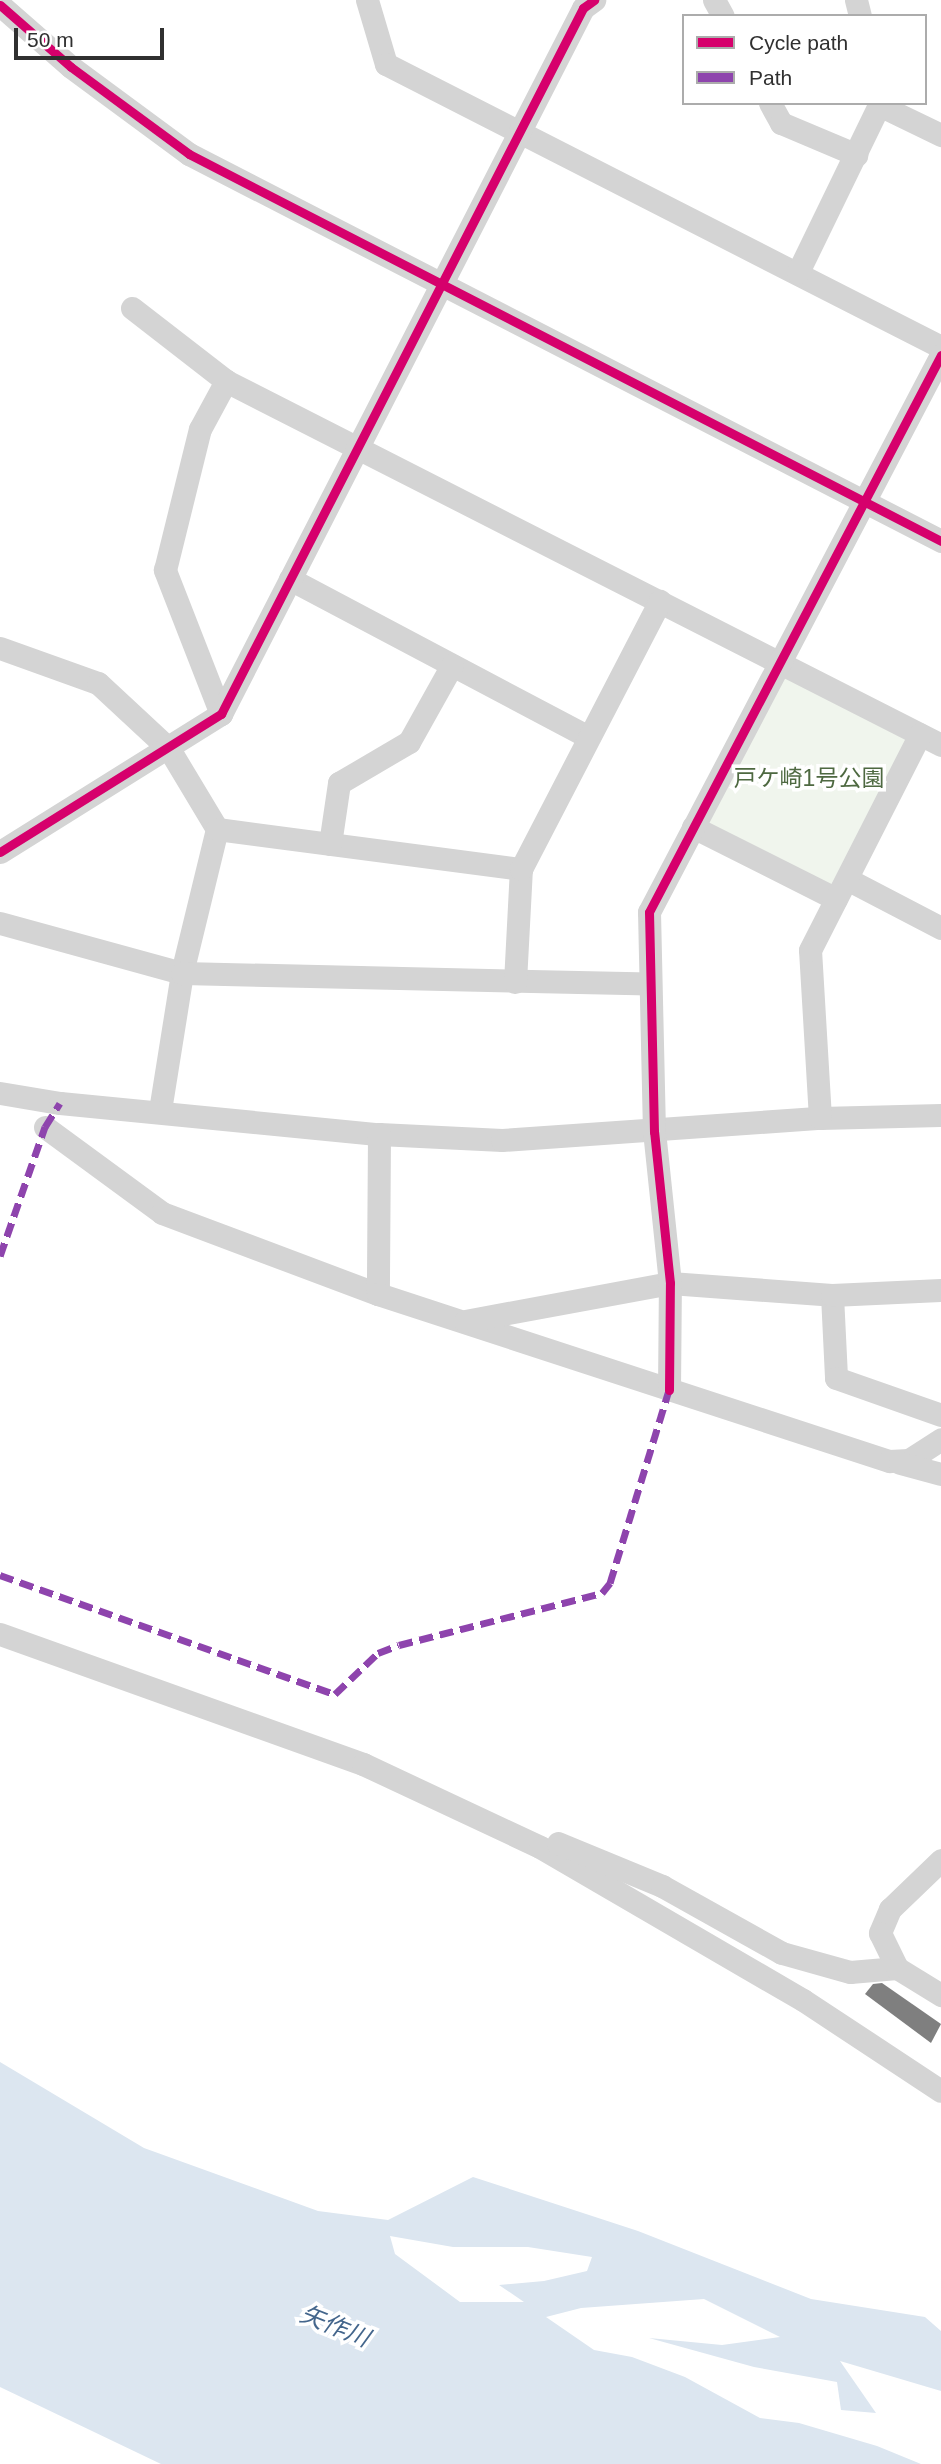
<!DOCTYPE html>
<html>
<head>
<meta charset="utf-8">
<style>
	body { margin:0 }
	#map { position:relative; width:941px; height:2464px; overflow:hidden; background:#fff; font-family:Helvetica,"Noto Sans JP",sans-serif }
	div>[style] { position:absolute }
	.green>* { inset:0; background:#f0f5ed; transform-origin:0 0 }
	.water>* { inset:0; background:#dce6f0 }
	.building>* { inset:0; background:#7f7f7f }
	.minor>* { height:23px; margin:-11.5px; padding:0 11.5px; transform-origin:11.5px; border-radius:11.5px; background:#d4d4d4 }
	.quiet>* { height:7px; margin-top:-3.5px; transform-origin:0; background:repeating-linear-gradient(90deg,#8e44ad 0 14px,transparent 0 21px) }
	.cycleway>* { height:9px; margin:-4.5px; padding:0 4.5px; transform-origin:4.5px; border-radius:4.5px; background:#d6006c }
	span { translate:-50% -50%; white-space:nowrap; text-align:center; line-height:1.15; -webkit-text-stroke:7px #fff; paint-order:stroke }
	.park-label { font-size:23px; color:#4e6941 }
	.water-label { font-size:24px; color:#44668c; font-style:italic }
	.legend { position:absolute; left:682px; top:14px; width:245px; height:91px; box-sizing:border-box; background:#fff; border:2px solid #acacac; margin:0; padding:9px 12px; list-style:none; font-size:21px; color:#303030 }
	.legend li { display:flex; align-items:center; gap:14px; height:35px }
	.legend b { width:35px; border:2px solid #acacac }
	.scale { position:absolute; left:14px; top:28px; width:150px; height:32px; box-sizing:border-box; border:4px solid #303030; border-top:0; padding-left:9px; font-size:21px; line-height:24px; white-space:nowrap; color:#303030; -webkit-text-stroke:5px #fff; paint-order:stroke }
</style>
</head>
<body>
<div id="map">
	<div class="green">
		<div style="left:783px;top:673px;width:141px;height:169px;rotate:27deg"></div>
	</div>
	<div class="water">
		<div style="clip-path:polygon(evenodd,0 2062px,144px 2148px,318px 2211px,388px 2220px,473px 2177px,638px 2231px,811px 2299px,925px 2317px,941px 2331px,941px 2391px,840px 2361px,876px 2413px,841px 2410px,837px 2382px,754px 2367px,649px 2338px,722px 2345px,780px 2337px,704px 2299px,581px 2308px,546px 2317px,594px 2350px,632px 2357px,685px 2377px,760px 2418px,799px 2423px,877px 2446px,921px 2464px,161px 2464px,0 2387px,0 2062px,390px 2236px,453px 2247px,528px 2247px,592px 2257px,587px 2271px,544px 2281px,499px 2285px,524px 2302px,460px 2302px,395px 2254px,390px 2236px)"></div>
	</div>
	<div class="building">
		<div style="clip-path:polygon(882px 1983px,941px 2024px,931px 2043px,865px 1994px,873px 1984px)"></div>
	</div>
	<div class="minor">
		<div style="left:367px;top:0;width:67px;rotate:73.5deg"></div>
		<div style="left:386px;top:64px;width:623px;rotate:27.02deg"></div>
		<div style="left:714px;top:0;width:18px;rotate:61deg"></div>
		<div style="left:856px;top:0;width:16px;rotate:76deg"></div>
		<div style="left:0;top:5px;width:94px;rotate:41.1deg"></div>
		<div style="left:71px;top:67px;width:147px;rotate:36.4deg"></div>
		<div style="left:189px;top:154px;width:846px;rotate:27.23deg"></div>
		<div style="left:770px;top:103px;width:23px;rotate:61deg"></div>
		<div style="left:781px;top:123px;width:82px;rotate:22.8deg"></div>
		<div style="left:881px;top:106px;width:67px;rotate:25.8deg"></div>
		<div style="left:798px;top:272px;width:188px;rotate:-64.1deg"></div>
		<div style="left:132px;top:308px;width:119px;rotate:37.8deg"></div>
		<div style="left:226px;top:381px;width:802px;rotate:26.98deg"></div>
		<div style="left:290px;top:579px;width:335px;rotate:27.9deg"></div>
		<div style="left:0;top:648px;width:104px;rotate:19.7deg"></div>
		<div style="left:98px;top:683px;width:97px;rotate:42.9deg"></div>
		<div style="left:169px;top:749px;width:93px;rotate:59deg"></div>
		<div style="left:217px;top:829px;width:148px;rotate:103.7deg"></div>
		<div style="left:182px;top:973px;width:139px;rotate:99.1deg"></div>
		<div style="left:221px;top:714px;width:155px;rotate:-111.3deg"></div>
		<div style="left:165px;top:570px;width:145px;rotate:-76.1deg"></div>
		<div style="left:200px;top:429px;width:55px;rotate:-61.6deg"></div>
		<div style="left:693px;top:827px;width:160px;rotate:26.7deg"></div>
		<div style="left:217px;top:829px;width:307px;rotate:7.5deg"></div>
		<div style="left:330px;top:844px;width:62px;rotate:-81.6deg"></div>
		<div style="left:339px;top:783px;width:81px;rotate:-30.4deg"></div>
		<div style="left:409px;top:742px;width:88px;rotate:-60.8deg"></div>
		<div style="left:0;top:852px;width:261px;rotate:-32deg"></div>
		<div style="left:221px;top:714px;width:793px;rotate:-62.85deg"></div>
		<div style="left:583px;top:8px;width:14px;rotate:-36deg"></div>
		<div style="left:847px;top:879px;width:106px;rotate:27.5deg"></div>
		<div style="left:0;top:923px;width:189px;rotate:15.4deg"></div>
		<div style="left:182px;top:973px;width:467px;rotate:1.3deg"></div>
		<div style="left:515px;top:982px;width:113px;rotate:-87deg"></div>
		<div style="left:521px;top:869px;width:302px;rotate:-62.6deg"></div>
		<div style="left:0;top:1093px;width:61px;rotate:9.5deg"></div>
		<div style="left:60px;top:1103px;width:321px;rotate:5.6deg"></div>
		<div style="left:379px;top:1134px;width:123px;rotate:2.8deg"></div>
		<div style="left:502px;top:1140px;width:319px;rotate:-4deg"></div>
		<div style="left:820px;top:1118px;width:121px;rotate:-1.4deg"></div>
		<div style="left:820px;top:1118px;width:168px;rotate:-93.4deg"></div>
		<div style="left:810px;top:950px;width:242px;rotate:-63deg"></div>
		<div style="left:45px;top:1127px;width:145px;rotate:36.3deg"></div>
		<div style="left:162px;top:1213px;width:231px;rotate:20.6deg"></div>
		<div style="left:379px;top:1134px;width:160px;rotate:90.4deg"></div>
		<div style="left:378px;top:1294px;width:538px;rotate:18.1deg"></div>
		<div style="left:889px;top:1461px;width:20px;rotate:-3deg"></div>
		<div style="left:909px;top:1460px;width:38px;rotate:-33deg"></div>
		<div style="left:832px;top:1295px;width:83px;rotate:87.2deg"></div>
		<div style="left:836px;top:1378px;width:111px;rotate:19.4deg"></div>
		<div style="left:465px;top:1321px;width:208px;rotate:-10.5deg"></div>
		<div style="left:670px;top:1283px;width:162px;rotate:4.2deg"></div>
		<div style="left:832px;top:1295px;width:109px;rotate:-2.6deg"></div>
		<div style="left:669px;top:1390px;width:107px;rotate:-89.5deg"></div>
		<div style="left:670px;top:1283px;width:152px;rotate:-96deg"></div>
		<div style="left:654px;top:1132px;width:220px;rotate:-91.3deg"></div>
		<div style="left:649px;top:912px;width:629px;rotate:-62.33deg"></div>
		<div style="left:900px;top:1463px;width:42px;rotate:15deg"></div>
		<div style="left:0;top:1634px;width:386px;rotate:19.7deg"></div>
		<div style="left:363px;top:1764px;width:195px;rotate:25.1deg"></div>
		<div style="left:540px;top:1847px;width:304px;rotate:30.2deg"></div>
		<div style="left:803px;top:2000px;width:165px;rotate:33.4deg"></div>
		<div style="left:558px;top:1843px;width:113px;rotate:22.5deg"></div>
		<div style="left:662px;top:1886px;width:137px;rotate:29.2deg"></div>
		<div style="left:782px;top:1953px;width:71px;rotate:15.6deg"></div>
		<div style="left:850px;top:1972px;width:47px;rotate:-4.9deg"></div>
		<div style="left:941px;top:1860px;width:71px;rotate:136.1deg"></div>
		<div style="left:890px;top:1909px;width:26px;rotate:113deg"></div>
		<div style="left:880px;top:1933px;width:39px;rotate:64deg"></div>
		<div style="left:897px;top:1968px;width:52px;rotate:31.5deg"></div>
	</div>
	<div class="quiet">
		<div style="left:0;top:1256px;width:137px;rotate:-70.8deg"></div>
		<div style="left:45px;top:1127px;width:28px;rotate:-58deg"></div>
		<div style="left:0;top:1575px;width:356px;rotate:19.6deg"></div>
		<div style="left:335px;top:1694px;width:59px;rotate:-43.6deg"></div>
		<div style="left:378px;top:1653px;width:22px;rotate:-21deg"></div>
		<div style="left:399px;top:1645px;width:210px;rotate:-14.4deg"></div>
		<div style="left:602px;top:1593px;width:13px;rotate:-51deg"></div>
		<div style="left:610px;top:1583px;width:202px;rotate:-73deg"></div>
	</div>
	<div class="cycleway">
		<div style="left:0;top:5px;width:94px;rotate:41.1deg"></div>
		<div style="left:71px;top:67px;width:147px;rotate:36.4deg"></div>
		<div style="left:189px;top:154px;width:846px;rotate:27.23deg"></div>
		<div style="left:0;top:852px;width:261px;rotate:-32deg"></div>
		<div style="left:221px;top:714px;width:793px;rotate:-62.85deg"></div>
		<div style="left:583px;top:8px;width:14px;rotate:-36deg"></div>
		<div style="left:669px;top:1390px;width:107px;rotate:-89.5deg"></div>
		<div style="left:670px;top:1283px;width:152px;rotate:-96deg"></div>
		<div style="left:654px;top:1132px;width:220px;rotate:-91.3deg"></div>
		<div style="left:649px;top:912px;width:629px;rotate:-62.33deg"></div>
	</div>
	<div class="park-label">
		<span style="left:809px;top:778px">戸ケ崎1号公園</span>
	</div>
	<div class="water-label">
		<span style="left:335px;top:2326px;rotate:22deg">矢作川</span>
	</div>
	<ul class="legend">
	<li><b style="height:9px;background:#d6006c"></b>Cycle path</li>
	<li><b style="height:9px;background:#8e44ad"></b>Path</li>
	</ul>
	<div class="scale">50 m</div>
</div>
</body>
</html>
